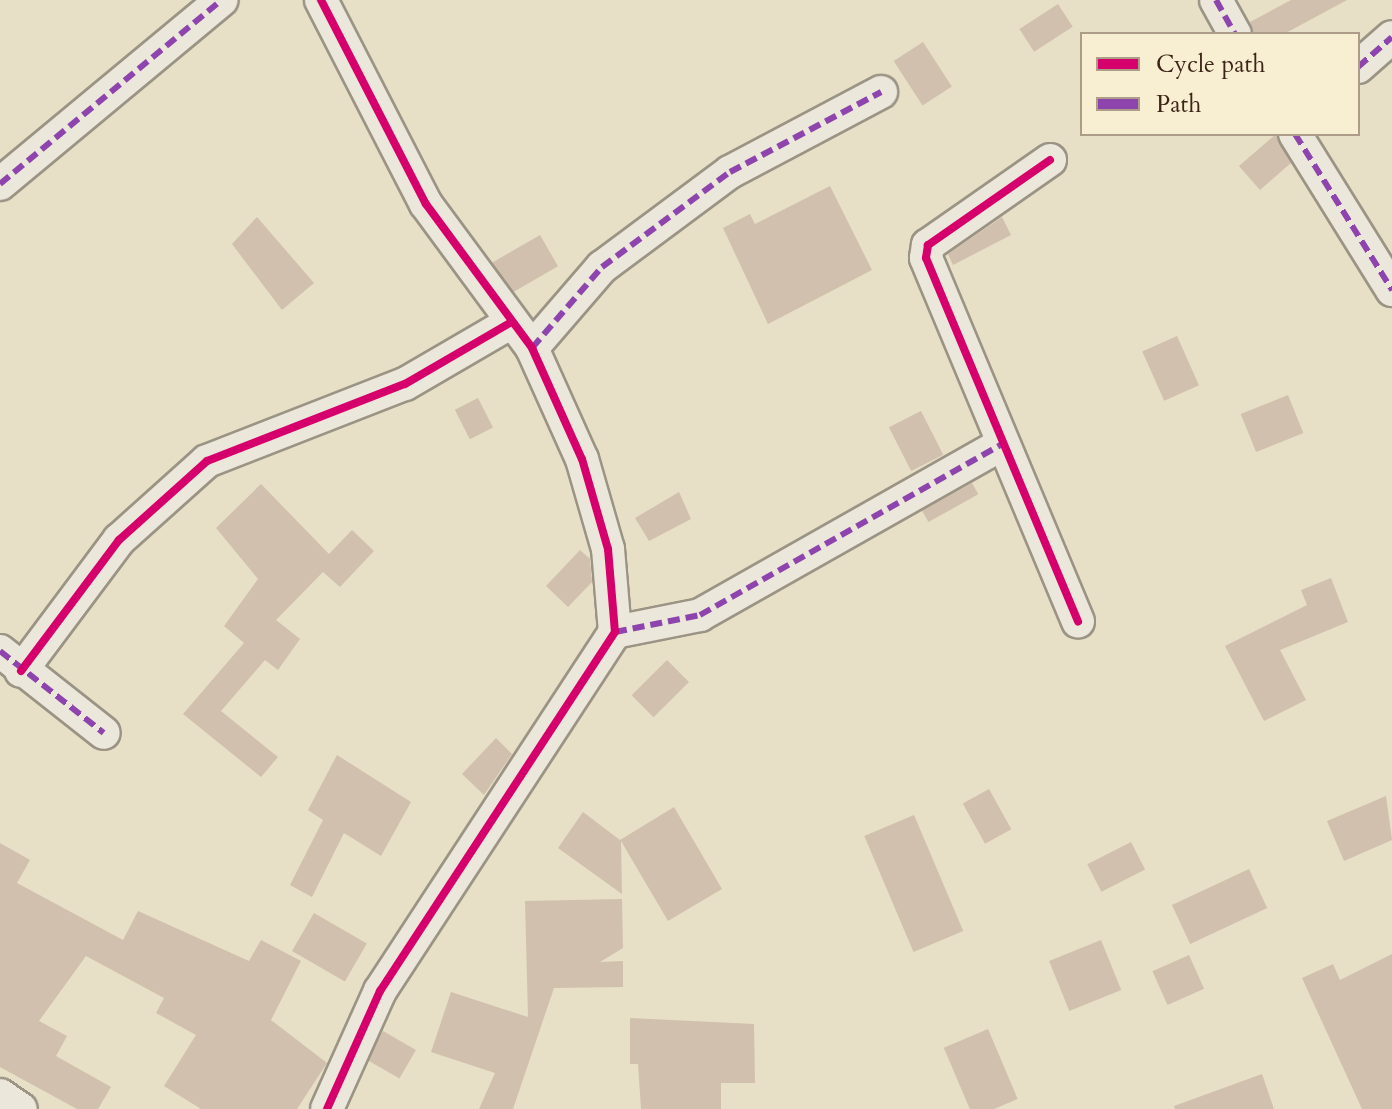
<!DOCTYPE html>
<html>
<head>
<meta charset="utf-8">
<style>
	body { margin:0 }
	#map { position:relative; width:1392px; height:1109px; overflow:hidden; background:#e7dfc6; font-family:Cardo,serif }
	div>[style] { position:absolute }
	.building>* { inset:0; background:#d1c0ad; transform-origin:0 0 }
	.roads { filter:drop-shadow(2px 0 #9b9384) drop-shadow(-2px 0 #9b9384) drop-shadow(0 2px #9b9384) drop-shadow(0 -2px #9b9384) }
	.street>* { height:32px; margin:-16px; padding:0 16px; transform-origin:16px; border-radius:16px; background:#ebe7da }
	.quiet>* { height:6px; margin-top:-3px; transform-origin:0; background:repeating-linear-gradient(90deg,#8e44ad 0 12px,transparent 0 18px) }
	.cycleway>* { height:8px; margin:-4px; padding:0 4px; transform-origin:4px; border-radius:4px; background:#d6006c }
	span { translate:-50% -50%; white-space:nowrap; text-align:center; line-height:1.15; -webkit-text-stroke:6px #f8eed2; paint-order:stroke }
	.legend { position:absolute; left:1080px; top:32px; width:280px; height:104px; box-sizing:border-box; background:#f8eed2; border:2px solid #ad9d88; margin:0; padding:10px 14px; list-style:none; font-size:24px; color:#3c2418 }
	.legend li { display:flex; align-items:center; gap:16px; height:40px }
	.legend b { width:40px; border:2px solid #ad9d88 }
</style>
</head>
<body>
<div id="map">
	<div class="building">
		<div style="clip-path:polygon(1291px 0,1347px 0,1284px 34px,1254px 34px,1250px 22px)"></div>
		<div style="left:1058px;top:4px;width:27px;height:46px;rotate:57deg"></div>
		<div style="left:923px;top:42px;width:53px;height:35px;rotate:57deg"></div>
		<div style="clip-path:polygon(1276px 134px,1291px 163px,1260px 190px,1239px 166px)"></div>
		<div style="clip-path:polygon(830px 186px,872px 270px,768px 324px,723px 228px,750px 214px,755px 224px)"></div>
		<div style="clip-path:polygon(257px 217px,314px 283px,282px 310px,232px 244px)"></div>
		<div style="clip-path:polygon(1002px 217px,1011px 235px,953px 265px,948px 254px)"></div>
		<div style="left:540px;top:235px;width:36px;height:55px;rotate:60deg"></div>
		<div style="left:1177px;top:336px;width:54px;height:38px;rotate:66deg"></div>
		<div style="left:1288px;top:395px;width:41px;height:51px;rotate:68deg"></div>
		<div style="left:478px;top:398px;width:33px;height:26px;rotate:63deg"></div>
		<div style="left:921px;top:411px;width:49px;height:36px;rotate:63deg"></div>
		<div style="left:972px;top:483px;width:13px;height:57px;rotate:61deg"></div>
		<div style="clip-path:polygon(261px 484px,329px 554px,352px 530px,374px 551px,340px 587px,323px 572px,276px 620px,300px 639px,278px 670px,265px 660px,221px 711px,278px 757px,261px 777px,183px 714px,244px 643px,224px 626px,258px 579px,216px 528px)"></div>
		<div style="clip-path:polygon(679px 492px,691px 519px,649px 541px,635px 518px)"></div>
		<div style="clip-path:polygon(580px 550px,590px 559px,592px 582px,568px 607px,546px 586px)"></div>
		<div style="clip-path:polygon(1331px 578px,1348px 622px,1280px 650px,1306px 700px,1264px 721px,1225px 646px,1307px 605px,1301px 590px)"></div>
		<div style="left:667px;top:660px;width:31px;height:50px;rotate:45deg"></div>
		<div style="clip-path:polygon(496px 738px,512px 754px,484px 795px,462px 774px)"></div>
		<div style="clip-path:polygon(337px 755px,411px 802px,381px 856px,344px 833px,312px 897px,290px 885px,323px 820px,308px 810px)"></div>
		<div style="left:989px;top:789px;width:46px;height:30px;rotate:61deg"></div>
		<div style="clip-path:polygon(1386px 796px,1392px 840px,1344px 861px,1327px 821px)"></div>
		<div style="clip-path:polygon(674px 807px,722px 889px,668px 921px,621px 841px,622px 894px,558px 848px,583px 812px,620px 840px)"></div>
		<div style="left:914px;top:815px;width:126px;height:54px;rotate:67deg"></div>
		<div style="left:1131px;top:842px;width:31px;height:49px;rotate:63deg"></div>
		<div style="clip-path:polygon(0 843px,30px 860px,17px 883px,123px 940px,138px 911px,249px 961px,261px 940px,301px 961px,271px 1020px,327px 1063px,297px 1109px,201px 1109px,164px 1086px,196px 1035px,156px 1013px,164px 998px,86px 956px,39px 1021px,67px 1036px,56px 1056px,111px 1087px,98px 1109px,77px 1109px,0 1067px)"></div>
		<div style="left:1249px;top:869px;width:43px;height:85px;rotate:65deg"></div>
		<div style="clip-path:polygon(622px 899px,623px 948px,600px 962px,623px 961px,623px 987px,554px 988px,513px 1109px,479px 1109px,495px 1073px,431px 1052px,451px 992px,528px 1017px,525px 901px)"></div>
		<div style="left:314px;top:913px;width:61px;height:44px;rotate:30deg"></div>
		<div style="left:1101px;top:940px;width:54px;height:56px;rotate:68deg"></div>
		<div style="clip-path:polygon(1392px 954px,1392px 1109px,1362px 1109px,1302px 978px,1333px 964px,1340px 980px)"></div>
		<div style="left:1189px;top:955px;width:37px;height:40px;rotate:66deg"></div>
		<div style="clip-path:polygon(630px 1018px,754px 1024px,755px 1083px,721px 1083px,721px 1109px,641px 1109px,638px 1064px,630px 1064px)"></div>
		<div style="left:988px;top:1029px;width:76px;height:48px;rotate:67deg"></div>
		<div style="left:383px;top:1031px;width:38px;height:33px;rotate:30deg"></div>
		<div style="clip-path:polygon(1262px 1074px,1274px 1109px,1175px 1109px,1174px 1106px)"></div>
	</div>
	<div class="roads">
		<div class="street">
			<div style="left:321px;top:0;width:229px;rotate:62.8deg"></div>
			<div style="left:426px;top:204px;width:179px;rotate:53.6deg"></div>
			<div style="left:532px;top:348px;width:122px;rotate:65.8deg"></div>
			<div style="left:582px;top:459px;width:94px;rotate:73.9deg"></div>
			<div style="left:608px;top:549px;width:83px;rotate:85.2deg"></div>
			<div style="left:615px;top:632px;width:429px;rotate:123.2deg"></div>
			<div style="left:380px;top:991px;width:129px;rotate:114.2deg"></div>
			<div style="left:1216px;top:0;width:39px;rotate:61deg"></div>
			<div style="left:1358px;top:67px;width:45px;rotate:-41.4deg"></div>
			<div style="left:1295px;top:134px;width:184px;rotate:58.1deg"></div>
			<div style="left:1050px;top:160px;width:149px;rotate:145.1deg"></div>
			<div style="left:928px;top:245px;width:13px;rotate:99deg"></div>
			<div style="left:926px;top:258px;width:394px;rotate:67.3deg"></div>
			<div style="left:0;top:184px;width:288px;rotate:-39.7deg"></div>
			<div style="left:532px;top:348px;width:107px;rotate:-49.2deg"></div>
			<div style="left:602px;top:267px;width:159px;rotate:-36.6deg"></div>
			<div style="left:730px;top:172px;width:171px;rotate:-27.9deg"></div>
			<div style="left:615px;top:632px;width:87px;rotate:-11.3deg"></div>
			<div style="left:700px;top:615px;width:347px;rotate:-29.5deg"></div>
			<div style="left:0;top:651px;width:132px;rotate:38.3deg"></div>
			<div style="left:21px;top:671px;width:164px;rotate:-53.2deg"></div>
			<div style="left:119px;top:540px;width:118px;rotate:-41.9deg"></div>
			<div style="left:207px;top:461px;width:212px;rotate:-21.3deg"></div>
			<div style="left:405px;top:384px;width:121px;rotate:-30.2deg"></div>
			<div style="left:0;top:1095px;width:25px;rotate:34deg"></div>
		</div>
	</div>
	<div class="quiet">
		<div style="left:1216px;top:0;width:39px;rotate:61deg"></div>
		<div style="left:1358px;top:67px;width:45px;rotate:-41.4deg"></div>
		<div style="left:1295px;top:134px;width:184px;rotate:58.1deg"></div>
		<div style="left:0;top:184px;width:288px;rotate:-39.7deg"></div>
		<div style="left:532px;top:348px;width:107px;rotate:-49.2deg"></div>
		<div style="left:602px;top:267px;width:159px;rotate:-36.6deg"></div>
		<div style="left:730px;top:172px;width:171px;rotate:-27.9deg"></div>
		<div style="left:615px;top:632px;width:87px;rotate:-11.3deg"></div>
		<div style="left:700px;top:615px;width:347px;rotate:-29.5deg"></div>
		<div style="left:0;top:651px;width:132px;rotate:38.3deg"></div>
	</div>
	<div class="cycleway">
		<div style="left:321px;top:0;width:229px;rotate:62.8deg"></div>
		<div style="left:426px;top:204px;width:179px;rotate:53.6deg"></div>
		<div style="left:532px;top:348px;width:122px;rotate:65.8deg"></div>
		<div style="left:582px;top:459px;width:94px;rotate:73.9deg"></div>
		<div style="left:608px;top:549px;width:83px;rotate:85.2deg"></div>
		<div style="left:615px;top:632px;width:429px;rotate:123.2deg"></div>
		<div style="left:380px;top:991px;width:129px;rotate:114.2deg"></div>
		<div style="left:1050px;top:160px;width:149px;rotate:145.1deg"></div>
		<div style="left:928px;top:245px;width:13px;rotate:99deg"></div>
		<div style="left:926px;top:258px;width:394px;rotate:67.3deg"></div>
		<div style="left:21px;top:671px;width:164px;rotate:-53.2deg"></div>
		<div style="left:119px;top:540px;width:118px;rotate:-41.9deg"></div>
		<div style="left:207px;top:461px;width:212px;rotate:-21.3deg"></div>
		<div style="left:405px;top:384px;width:121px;rotate:-30.2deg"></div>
	</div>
	<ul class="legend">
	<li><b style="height:10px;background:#d6006c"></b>Cycle path</li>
	<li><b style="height:10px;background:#8e44ad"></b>Path</li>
	</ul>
</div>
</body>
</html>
